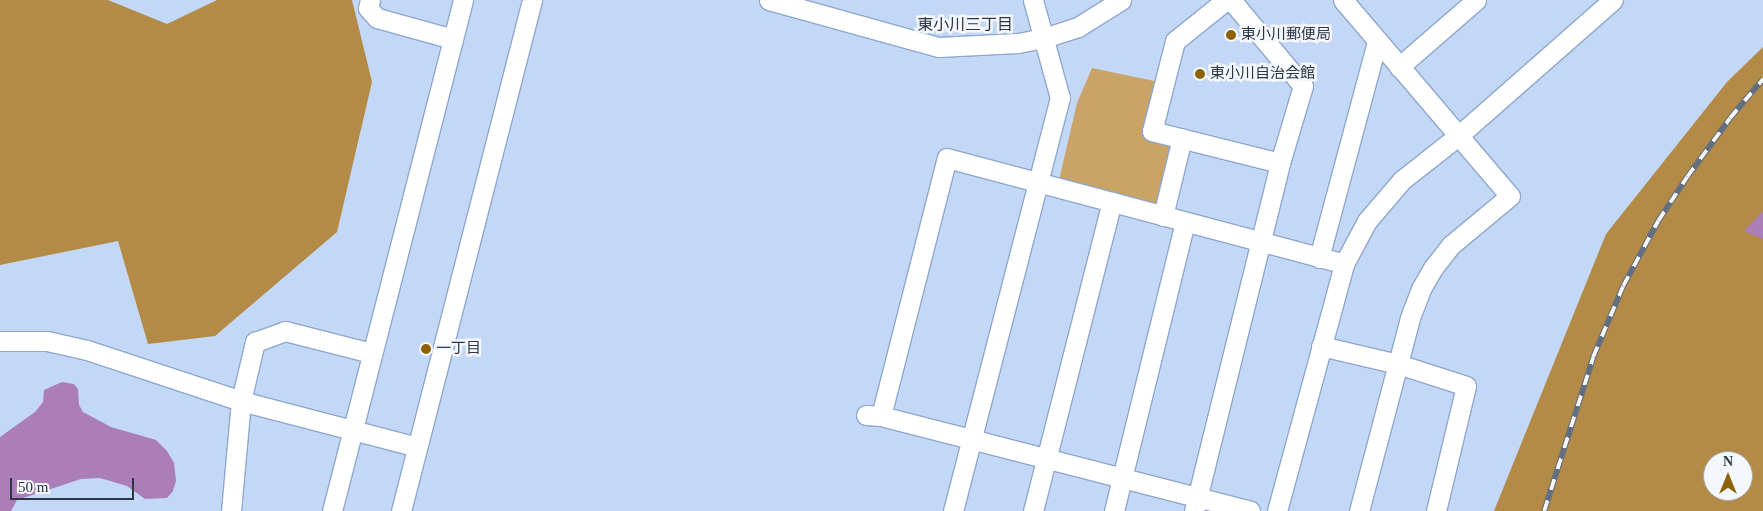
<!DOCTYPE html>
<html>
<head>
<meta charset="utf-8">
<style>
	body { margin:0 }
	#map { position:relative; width:1763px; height:511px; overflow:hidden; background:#c3d7f7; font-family:"Times New Roman","Noto Sans JP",serif }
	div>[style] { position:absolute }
	.green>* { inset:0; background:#c9a466 }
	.forest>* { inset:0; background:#b38b46 }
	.water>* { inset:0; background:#ac7eb8 }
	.roads { filter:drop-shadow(1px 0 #8fa7cd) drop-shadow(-1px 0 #8fa7cd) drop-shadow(0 1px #8fa7cd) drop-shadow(0 -1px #8fa7cd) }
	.minor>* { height:19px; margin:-9.5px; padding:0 9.5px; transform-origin:9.5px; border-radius:9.5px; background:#fff }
	.rail>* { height:5.5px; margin-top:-2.75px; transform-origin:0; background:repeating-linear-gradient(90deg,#f4f7fb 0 11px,#606e83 0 22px); box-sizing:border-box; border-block:1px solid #606e83 }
	.dots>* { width:14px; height:14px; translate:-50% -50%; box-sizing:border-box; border:2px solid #f4f7fb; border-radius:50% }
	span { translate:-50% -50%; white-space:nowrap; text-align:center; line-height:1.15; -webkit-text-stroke:5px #f4f7fb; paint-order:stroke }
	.poi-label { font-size:15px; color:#2c3646 }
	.left { translate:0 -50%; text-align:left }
	.neighbourhood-label { font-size:16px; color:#2c3646 }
	.north { position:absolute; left:1703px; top:451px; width:50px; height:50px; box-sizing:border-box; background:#f4f7fb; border:1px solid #a4aab3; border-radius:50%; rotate:0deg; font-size:14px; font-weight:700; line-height:20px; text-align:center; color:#2c3646 }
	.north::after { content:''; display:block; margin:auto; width:18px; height:22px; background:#8c6204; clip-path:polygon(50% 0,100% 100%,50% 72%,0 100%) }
	.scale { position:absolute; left:10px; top:478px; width:124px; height:22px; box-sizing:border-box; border:2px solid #2c3646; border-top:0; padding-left:6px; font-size:15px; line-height:18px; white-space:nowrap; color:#2c3646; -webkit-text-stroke:4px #f4f7fb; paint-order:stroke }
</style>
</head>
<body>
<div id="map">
	<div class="green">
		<div style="clip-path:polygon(1092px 68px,1159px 82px,1145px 134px,1175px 143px,1157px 207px,1059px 180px,1077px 103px)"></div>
	</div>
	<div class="forest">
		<div style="clip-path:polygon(0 0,108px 0,167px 24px,217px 0,352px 0,372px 82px,337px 232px,215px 336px,148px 344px,118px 241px,0 265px)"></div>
		<div style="clip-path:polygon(evenodd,1763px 47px,1763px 511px,1494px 511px,1606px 234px,1727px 82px,1763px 47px,1713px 461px,1743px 461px,1743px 491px,1713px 491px,1713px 461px)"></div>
	</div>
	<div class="water">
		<div style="clip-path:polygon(1763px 211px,1763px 239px,1744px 231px)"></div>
		<div style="clip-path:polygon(62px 382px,74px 384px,78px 389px,79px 405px,83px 412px,111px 427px,156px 440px,167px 451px,174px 463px,176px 481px,173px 491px,167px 498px,145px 499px,127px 486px,100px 478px,81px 479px,17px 500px,11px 511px,0 511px,0 437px,35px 412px,43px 402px,44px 390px)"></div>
	</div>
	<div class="roads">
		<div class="minor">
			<div style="left:370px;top:0;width:8px;rotate:104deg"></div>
			<div style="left:368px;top:8px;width:13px;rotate:48deg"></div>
			<div style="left:377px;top:18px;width:79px;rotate:15.4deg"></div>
			<div style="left:769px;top:0;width:176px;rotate:15.5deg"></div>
			<div style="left:939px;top:47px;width:79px;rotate:-2.9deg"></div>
			<div style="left:1018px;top:43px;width:26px;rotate:-11deg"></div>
			<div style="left:1044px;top:38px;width:36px;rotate:-18deg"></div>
			<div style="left:1078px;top:27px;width:51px;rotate:-32.1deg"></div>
			<div style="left:1226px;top:0;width:65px;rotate:141.2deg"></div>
			<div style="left:1175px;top:41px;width:93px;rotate:104.3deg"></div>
			<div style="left:1152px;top:131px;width:132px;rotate:14deg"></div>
			<div style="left:1343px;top:0;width:257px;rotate:49.6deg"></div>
			<div style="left:1510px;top:196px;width:77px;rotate:140.3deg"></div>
			<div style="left:1451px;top:245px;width:29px;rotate:128deg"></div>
			<div style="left:1433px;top:268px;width:24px;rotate:120deg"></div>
			<div style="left:1421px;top:289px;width:31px;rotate:111deg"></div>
			<div style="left:1410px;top:318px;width:200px;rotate:104.8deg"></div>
			<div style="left:1399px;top:67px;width:102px;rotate:-41deg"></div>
			<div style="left:1163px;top:216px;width:80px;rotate:-76.3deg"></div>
			<div style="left:1319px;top:258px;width:225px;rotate:-75deg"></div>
			<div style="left:0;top:341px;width:47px"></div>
			<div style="left:47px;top:341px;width:41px;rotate:12.7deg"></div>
			<div style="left:87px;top:350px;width:162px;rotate:18.3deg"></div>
			<div style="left:241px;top:401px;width:182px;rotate:14.6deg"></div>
			<div style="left:1321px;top:346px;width:79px;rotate:13.2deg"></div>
			<div style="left:1398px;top:364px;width:71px;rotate:17.9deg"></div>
			<div style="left:1466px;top:386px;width:129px;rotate:103.5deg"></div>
			<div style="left:866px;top:415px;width:15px;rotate:4deg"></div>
			<div style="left:881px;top:416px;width:381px;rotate:14.4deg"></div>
			<div style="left:881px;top:416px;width:266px;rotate:-75.7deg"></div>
			<div style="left:947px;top:158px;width:411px;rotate:14.9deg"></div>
			<div style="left:231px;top:511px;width:110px;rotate:-84.8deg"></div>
			<div style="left:241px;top:401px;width:61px;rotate:-76.7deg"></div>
			<div style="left:255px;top:342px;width:32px;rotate:-20deg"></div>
			<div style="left:285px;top:331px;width:89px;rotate:14.3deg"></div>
			<div style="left:332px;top:511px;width:528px;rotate:-75.62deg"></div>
			<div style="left:401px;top:511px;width:528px;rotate:-75.62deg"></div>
			<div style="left:953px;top:511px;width:427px;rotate:-75.5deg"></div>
			<div style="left:1060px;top:98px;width:102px;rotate:-105.4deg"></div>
			<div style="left:1033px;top:511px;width:319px;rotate:-75.7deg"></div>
			<div style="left:1114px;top:511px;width:297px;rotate:-76.2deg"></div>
			<div style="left:1194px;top:511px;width:358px;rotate:-76.1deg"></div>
			<div style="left:1280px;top:163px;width:80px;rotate:-73.4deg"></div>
			<div style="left:1303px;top:86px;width:112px;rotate:-129.9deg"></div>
			<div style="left:1277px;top:511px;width:256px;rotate:-74.8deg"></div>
			<div style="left:1344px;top:264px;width:49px;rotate:-61.9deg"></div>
			<div style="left:1367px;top:221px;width:54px;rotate:-49.5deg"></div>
			<div style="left:1402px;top:180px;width:71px;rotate:-38.2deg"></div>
			<div style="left:1458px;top:136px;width:206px;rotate:-41.3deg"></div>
		</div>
	</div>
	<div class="rail">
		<div style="left:1544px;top:511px;width:162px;rotate:-72.3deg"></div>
		<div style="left:1593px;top:357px;width:77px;rotate:-67.1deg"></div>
		<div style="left:1623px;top:286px;width:74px;rotate:-61.7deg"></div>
		<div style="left:1658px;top:221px;width:53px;rotate:-56.6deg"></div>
		<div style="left:1687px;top:177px;width:73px;rotate:-53.9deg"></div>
		<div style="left:1730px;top:118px;width:51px;rotate:-49.8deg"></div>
	</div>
	<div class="dots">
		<div style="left:1231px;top:35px;background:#8c6204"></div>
		<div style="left:1200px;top:74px;background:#8c6204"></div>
		<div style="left:426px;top:349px;background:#8c6204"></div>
	</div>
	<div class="poi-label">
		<span class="left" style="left:1241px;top:35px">東小川郵便局</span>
		<span class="left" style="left:1210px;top:74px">東小川自治会館</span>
		<span class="left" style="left:436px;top:349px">一丁目</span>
	</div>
	<div class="neighbourhood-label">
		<span style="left:965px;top:25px">東小川三丁目</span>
	</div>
	<div class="north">N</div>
	<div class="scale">50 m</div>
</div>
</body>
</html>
